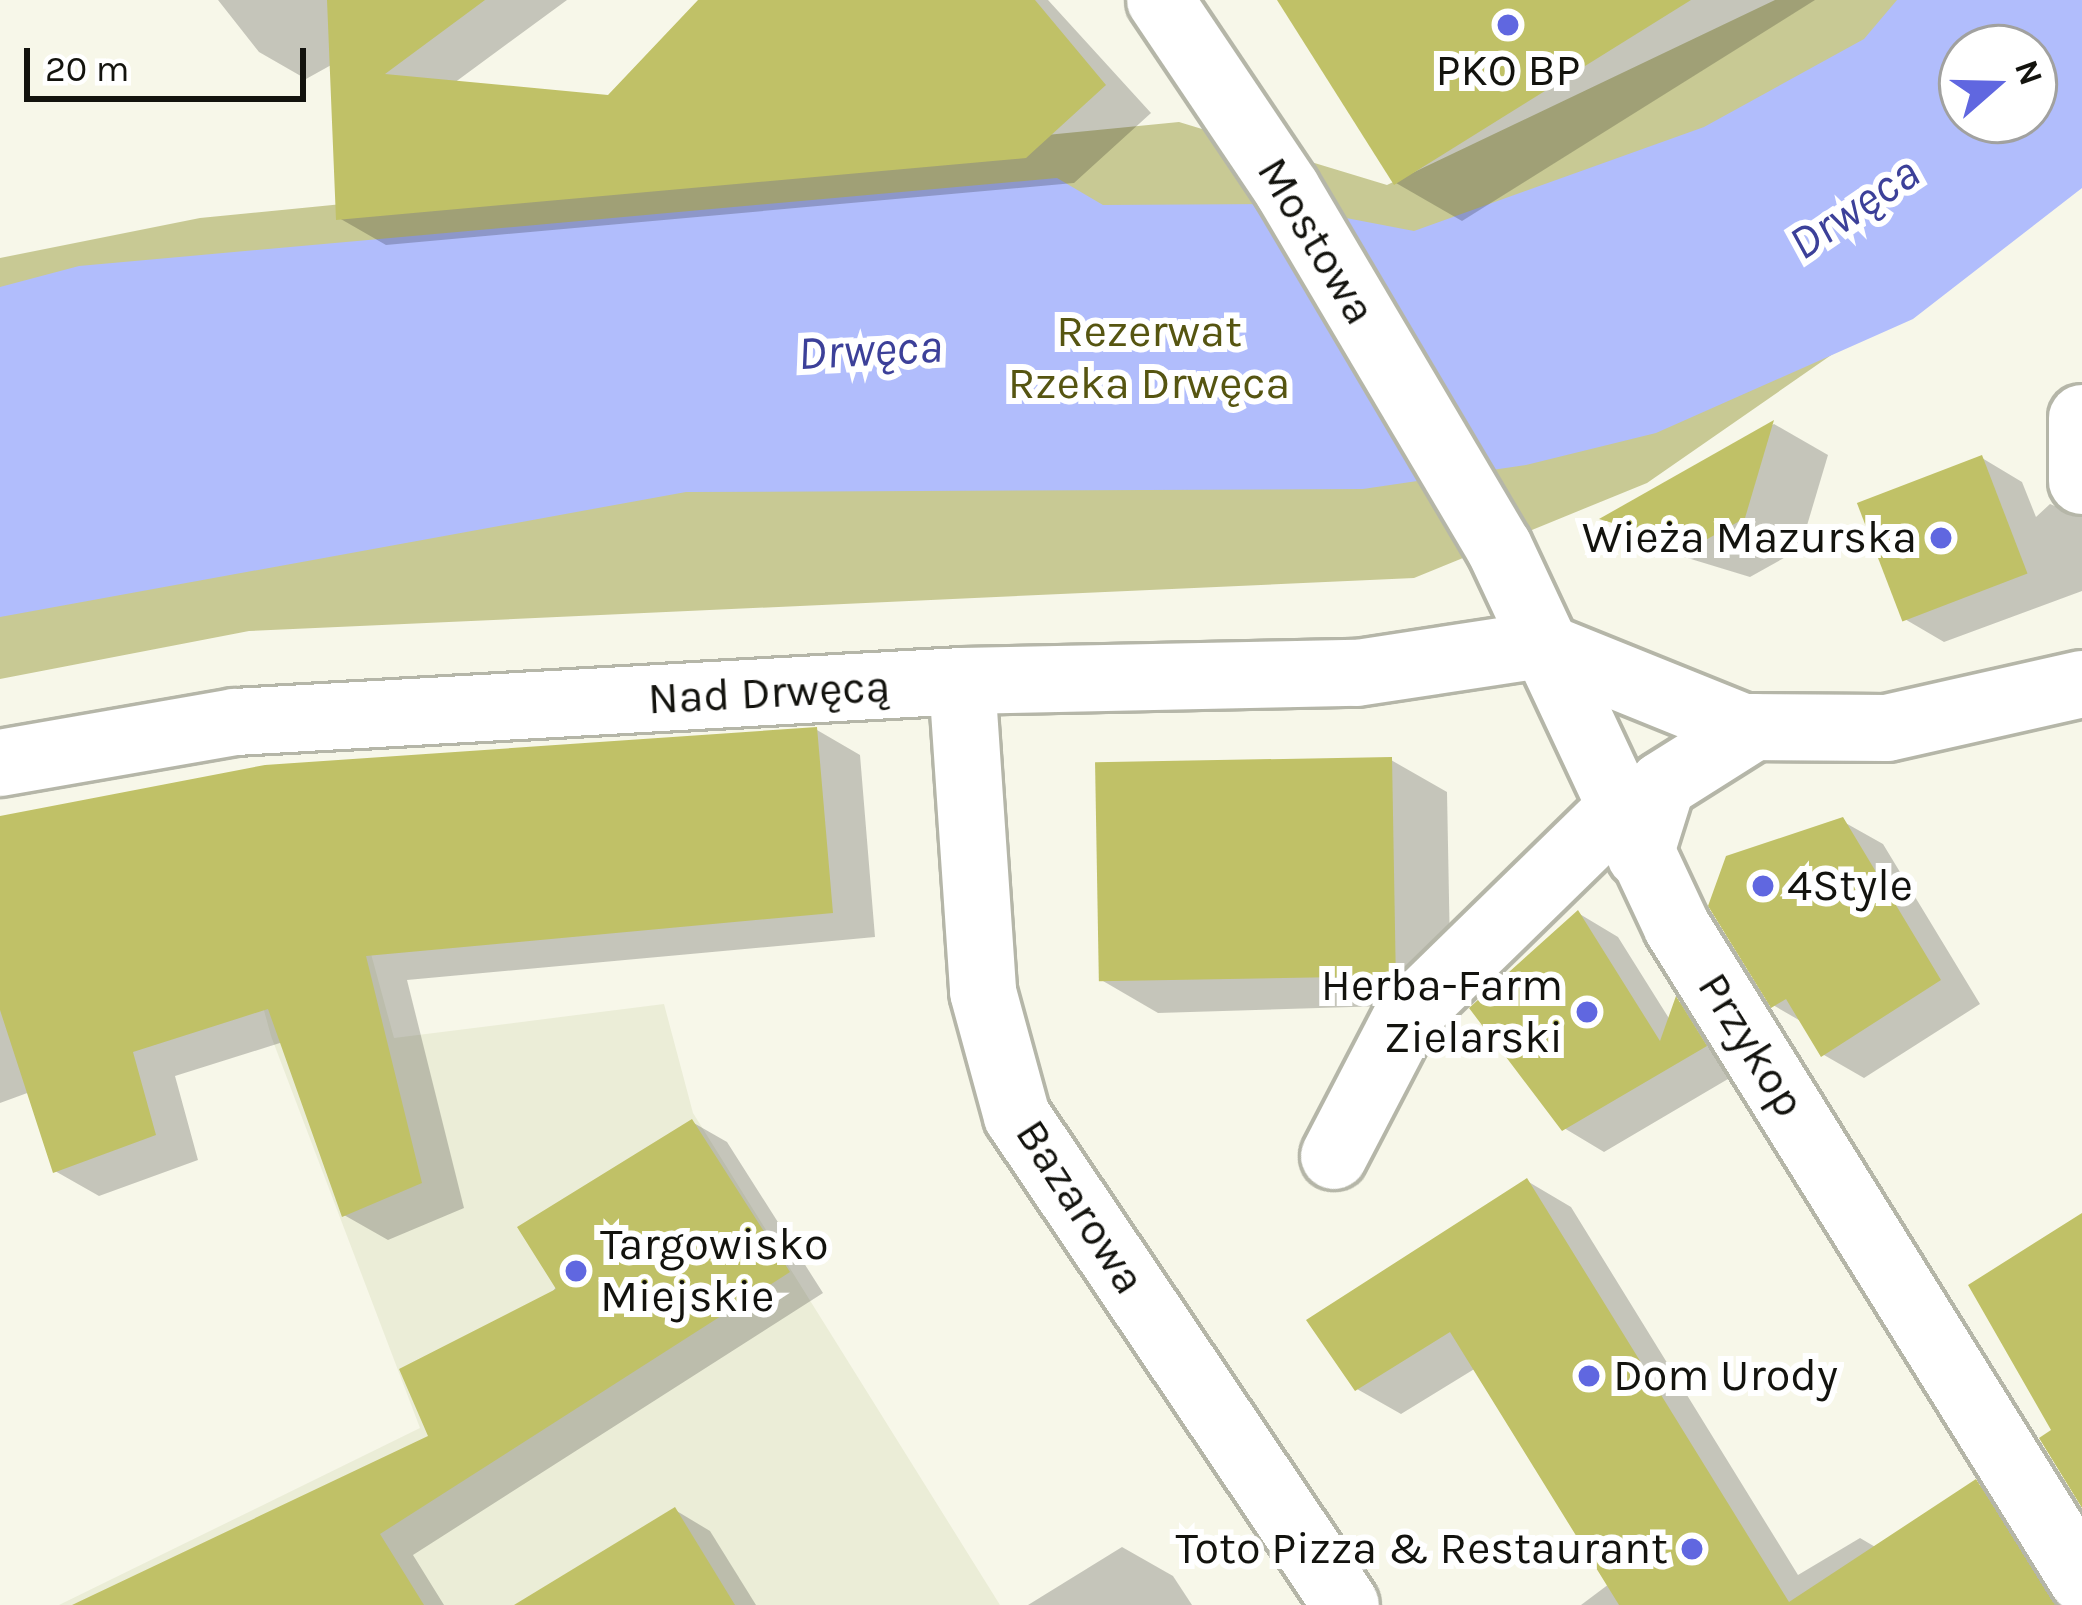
<!DOCTYPE html>
<html>
<head>
<meta charset="utf-8">
<style>
	body { margin:0 }
	#map { position:relative; width:2082px; height:1605px; overflow:hidden; background:#f7f7e9; font-family:Karla,sans-serif }
	div>[style] { position:absolute }
	.built>* { inset:0; background:#ebedd7 }
	.green>* { inset:0; background:#c8c994 }
	.water>* { inset:0; background:#b1bdfc }
	.shadow>* { inset:0; background:#0003 }
	.building>* { inset:0; background:#c0c167; transform-origin:0 0 }
	.roads { filter:drop-shadow(3px 0 #b5b6a8) drop-shadow(-3px 0 #b5b6a8) drop-shadow(0 3px #b5b6a8) drop-shadow(0 -3px #b5b6a8) }
	.minor>* { height:66px; margin:-33px; padding:0 33px; transform-origin:33px; border-radius:33px; background:#fff }
	.dots>* { width:33px; height:33px; translate:-50% -50%; box-sizing:border-box; border:6px solid #fff; border-radius:50% }
	span { translate:-50% -50%; white-space:nowrap; text-align:center; line-height:1.15; -webkit-text-stroke:12px #fff; paint-order:stroke }
	.poi-label { font-size:45px; color:#13130e }
	.right { translate:-100% -50%; text-align:right }
	.left { translate:0 -50%; text-align:left }
	.street-label { font-size:45px; color:#13130e }
	.park-label { font-size:45px; color:#565511 }
	.water-label { font-size:48px; color:#3c4099; font-style:italic }
	.north { position:absolute; left:1938px; top:24px; width:120px; height:120px; box-sizing:border-box; background:#fff; border:3px solid #a1a19f; border-radius:50%; rotate:70deg; font-size:33px; font-weight:700; line-height:48px; text-align:center; color:#13130e }
	.north::after { content:''; display:block; margin:auto; width:42px; height:54px; background:#6067e0; clip-path:polygon(50% 0,100% 100%,50% 72%,0 100%) }
	.scale { position:absolute; left:24px; top:48px; width:282px; height:54px; box-sizing:border-box; border:6px solid #13130e; border-top:0; padding-left:15px; font-size:36px; line-height:42px; white-space:nowrap; color:#13130e; -webkit-text-stroke:9px #fff; paint-order:stroke }
</style>
</head>
<body>
<div id="map">
	<div class="built">
		<div style="clip-path:polygon(340px 840px,394px 1038px,664px 1004px,693px 1113px,1000px 1605px,59px 1605px,420px 1428px,271px 1036px,226px 871px)"></div>
	</div>
	<div class="green">
		<div style="clip-path:polygon(evenodd,1775px 0,2082px 0,2082px 181px,1647px 483px,1414px 578px,249px 631px,0 679px,0 258px,200px 218px,1179px 122px,1387px 185px,1775px 0,1962px 48px,2034px 48px,2034px 120px,1962px 120px,1962px 48px)"></div>
	</div>
	<div class="water">
		<div style="clip-path:polygon(evenodd,1897px 0,2082px 0,2082px 188px,1913px 319px,1656px 433px,1526px 465px,1363px 489px,686px 492px,0 617px,0 287px,79px 266px,1057px 178px,1103px 205px,1273px 204px,1414px 231px,1704px 127px,1864px 39px,1897px 0,1962px 48px,2034px 48px,2034px 120px,1962px 120px,1962px 48px)"></div>
	</div>
	<div class="shadow">
		<div style="clip-path:polygon(218px 0,567px 0,454px 83px,609px 99px,702px 0,1048px 0,1151px 113px,1074px 183px,386px 245px,339px 218px,333px 64px,306px 79px,259px 52px)"></div>
		<div style="clip-path:polygon(1281px 0,1815px 0,1462px 221px,1396px 183px)"></div>
		<div style="clip-path:polygon(1774px 424px,1828px 455px,1800px 549px,1750px 577px,1658px 549px,1605px 519px)"></div>
		<div style="clip-path:polygon(1982px 458px,2022px 482px,2036px 517px,2050px 504px,2082px 517px,2082px 591px,1944px 642px,1903px 618px)"></div>
		<div style="clip-path:polygon(817px 730px,860px 755px,875px 937px,407px 980px,464px 1208px,388px 1240px,344px 1215px,283px 1042px,175px 1076px,198px 1160px,99px 1196px,55px 1171px,30px 1092px,0 1103px,0 818px)"></div>
		<div style="clip-path:polygon(1391px 760px,1447px 792px,1451px 1004px,1158px 1013px,1103px 981px)"></div>
		<div style="clip-path:polygon(1842px 821px,1883px 844px,1980px 1004px,1864px 1078px,1824px 1055px,1804px 1023px,1773px 1005px)"></div>
		<div style="clip-path:polygon(1578px 913px,1618px 937px,1670px 1020px,1677px 1001px,1716px 1023px,1745px 1069px,1604px 1152px,1564px 1128px)"></div>
		<div style="clip-path:polygon(692px 1122px,727px 1142px,823px 1293px,413px 1555px,444px 1605px,79px 1605px,432px 1438px)"></div>
		<div style="clip-path:polygon(1527px 1181px,1571px 1207px,1798px 1575px,1860px 1538px,1877px 1548px,1976px 1483px,2022px 1510px,2082px 1605px,1581px 1605px,1609px 1584px,1476px 1368px,1401px 1414px,1357px 1389px)"></div>
		<div style="clip-path:polygon(675px 1510px,710px 1531px,756px 1605px,520px 1605px)"></div>
		<div style="clip-path:polygon(1122px 1547px,1173px 1576px,1192px 1605px,1028px 1605px)"></div>
	</div>
	<div class="building">
		<div style="clip-path:polygon(327px 0,485px 0,385px 74px,608px 95px,698px 0,1035px 0,1106px 85px,1026px 158px,336px 220px)"></div>
		<div style="clip-path:polygon(1277px 0,1691px 0,1394px 185px)"></div>
		<div style="clip-path:polygon(1774px 420px,1745px 518px,1693px 547px,1599px 519px)"></div>
		<div style="left:1982px;top:455px;width:127px;height:134px;rotate:69deg"></div>
		<div style="clip-path:polygon(817px 727px,833px 913px,366px 956px,422px 1183px,342px 1217px,268px 1009px,133px 1052px,156px 1135px,53px 1173px,0 1010px,0 816px,265px 765px)"></div>
		<div style="left:1392px;top:757px;width:219px;height:297px;rotate:89deg"></div>
		<div style="clip-path:polygon(1843px 817px,1941px 980px,1821px 1057px,1786px 999px,1771px 1008px,1708px 906px,1726px 856px)"></div>
		<div style="clip-path:polygon(1578px 910px,1660px 1041px,1676px 996px,1707px 1046px,1562px 1131px,1469px 1008px)"></div>
		<div style="clip-path:polygon(692px 1119px,790px 1272px,380px 1534px,424px 1605px,72px 1605px,428px 1436px,399px 1369px,556px 1289px,517px 1227px)"></div>
		<div style="clip-path:polygon(1527px 1178px,1789px 1602px,1976px 1479px,2057px 1605px,1619px 1605px,1450px 1332px,1355px 1391px,1306px 1320px)"></div>
		<div style="clip-path:polygon(2082px 1213px,2082px 1508px,2039px 1438px,2051px 1430px,1968px 1285px)"></div>
		<div style="clip-path:polygon(675px 1507px,735px 1605px,514px 1605px)"></div>
	</div>
	<div class="roads">
		<div class="minor">
			<div style="left:1160px;top:0;width:228px;rotate:56.1deg"></div>
			<div style="left:1287px;top:189px;width:416px;rotate:59.4deg"></div>
			<div style="left:1499px;top:547px;width:420px;rotate:64.9deg"></div>
			<div style="left:1677px;top:927px;width:768px;rotate:58.15deg"></div>
			<div style="left:2082px;top:418px;width:63px;rotate:90deg"></div>
			<div style="left:1540px;top:645px;width:219px;rotate:22deg"></div>
			<div style="left:1743px;top:727px;width:144px;rotate:0.4deg"></div>
			<div style="left:1887px;top:728px;width:200px;rotate:-12.7deg"></div>
			<div style="left:962px;top:681px;width:312px;rotate:86.1deg"></div>
			<div style="left:983px;top:992px;width:129px;rotate:74.7deg"></div>
			<div style="left:1017px;top:1116px;width:589px;rotate:56.07deg"></div>
			<div style="left:0;top:763px;width:239px;rotate:-9.9deg"></div>
			<div style="left:235px;top:722px;width:728px;rotate:-3.23deg"></div>
			<div style="left:962px;top:681px;width:395px;rotate:-1.2deg"></div>
			<div style="left:1357px;top:673px;width:185px;rotate:-8.7deg"></div>
			<div style="left:1640px;top:855px;width:73px;rotate:-72.6deg"></div>
			<div style="left:1662px;top:785px;width:109px;rotate:-32.2deg"></div>
			<div style="left:1334px;top:1156px;width:158px;rotate:-62.5deg"></div>
			<div style="left:1407px;top:1016px;width:293px;rotate:-44.3deg"></div>
		</div>
	</div>
	<div class="dots">
		<div style="left:1508px;top:25px;background:#6067e0"></div>
		<div style="left:1941px;top:538px;background:#6067e0"></div>
		<div style="left:1763px;top:886px;background:#6067e0"></div>
		<div style="left:1587px;top:1012px;background:#6067e0"></div>
		<div style="left:576px;top:1271px;background:#6067e0"></div>
		<div style="left:1589px;top:1376px;background:#6067e0"></div>
		<div style="left:1692px;top:1549px;background:#6067e0"></div>
	</div>
	<div class="poi-label">
		<span style="left:1508px;top:71px">PKO BP</span>
		<span class="right" style="left:1917px;top:538px">Wieża Mazurska</span>
		<span class="left" style="left:1787px;top:886px">4Style</span>
		<span class="right" style="left:1563px;top:1012px">Herba-Farm<br>Zielarski</span>
		<span class="left" style="left:600px;top:1271px">Targowisko<br>Miejskie</span>
		<span class="left" style="left:1613px;top:1376px">Dom Urody</span>
		<span class="right" style="left:1668px;top:1549px">Toto Pizza &amp; Restaurant</span>
	</div>
	<div class="street-label">
		<span style="left:1316px;top:241px;rotate:59deg">Mostowa</span>
		<span style="left:769px;top:693px;rotate:-3deg">Nad Drwęcą</span>
		<span style="left:1751px;top:1045px;rotate:58deg">Przykop</span>
		<span style="left:1080px;top:1207px;rotate:57deg">Bazarowa</span>
	</div>
	<div class="park-label">
		<span style="left:1149px;top:358px">Rezerwat<br>Rzeka Drwęca</span>
	</div>
	<div class="water-label">
		<span style="left:1854px;top:208px;rotate:-34deg">Drwęca</span>
		<span style="left:870px;top:350px;rotate:-3deg">Drwęca</span>
	</div>
	<div class="north">N</div>
	<div class="scale">20 m</div>
</div>
</body>
</html>
